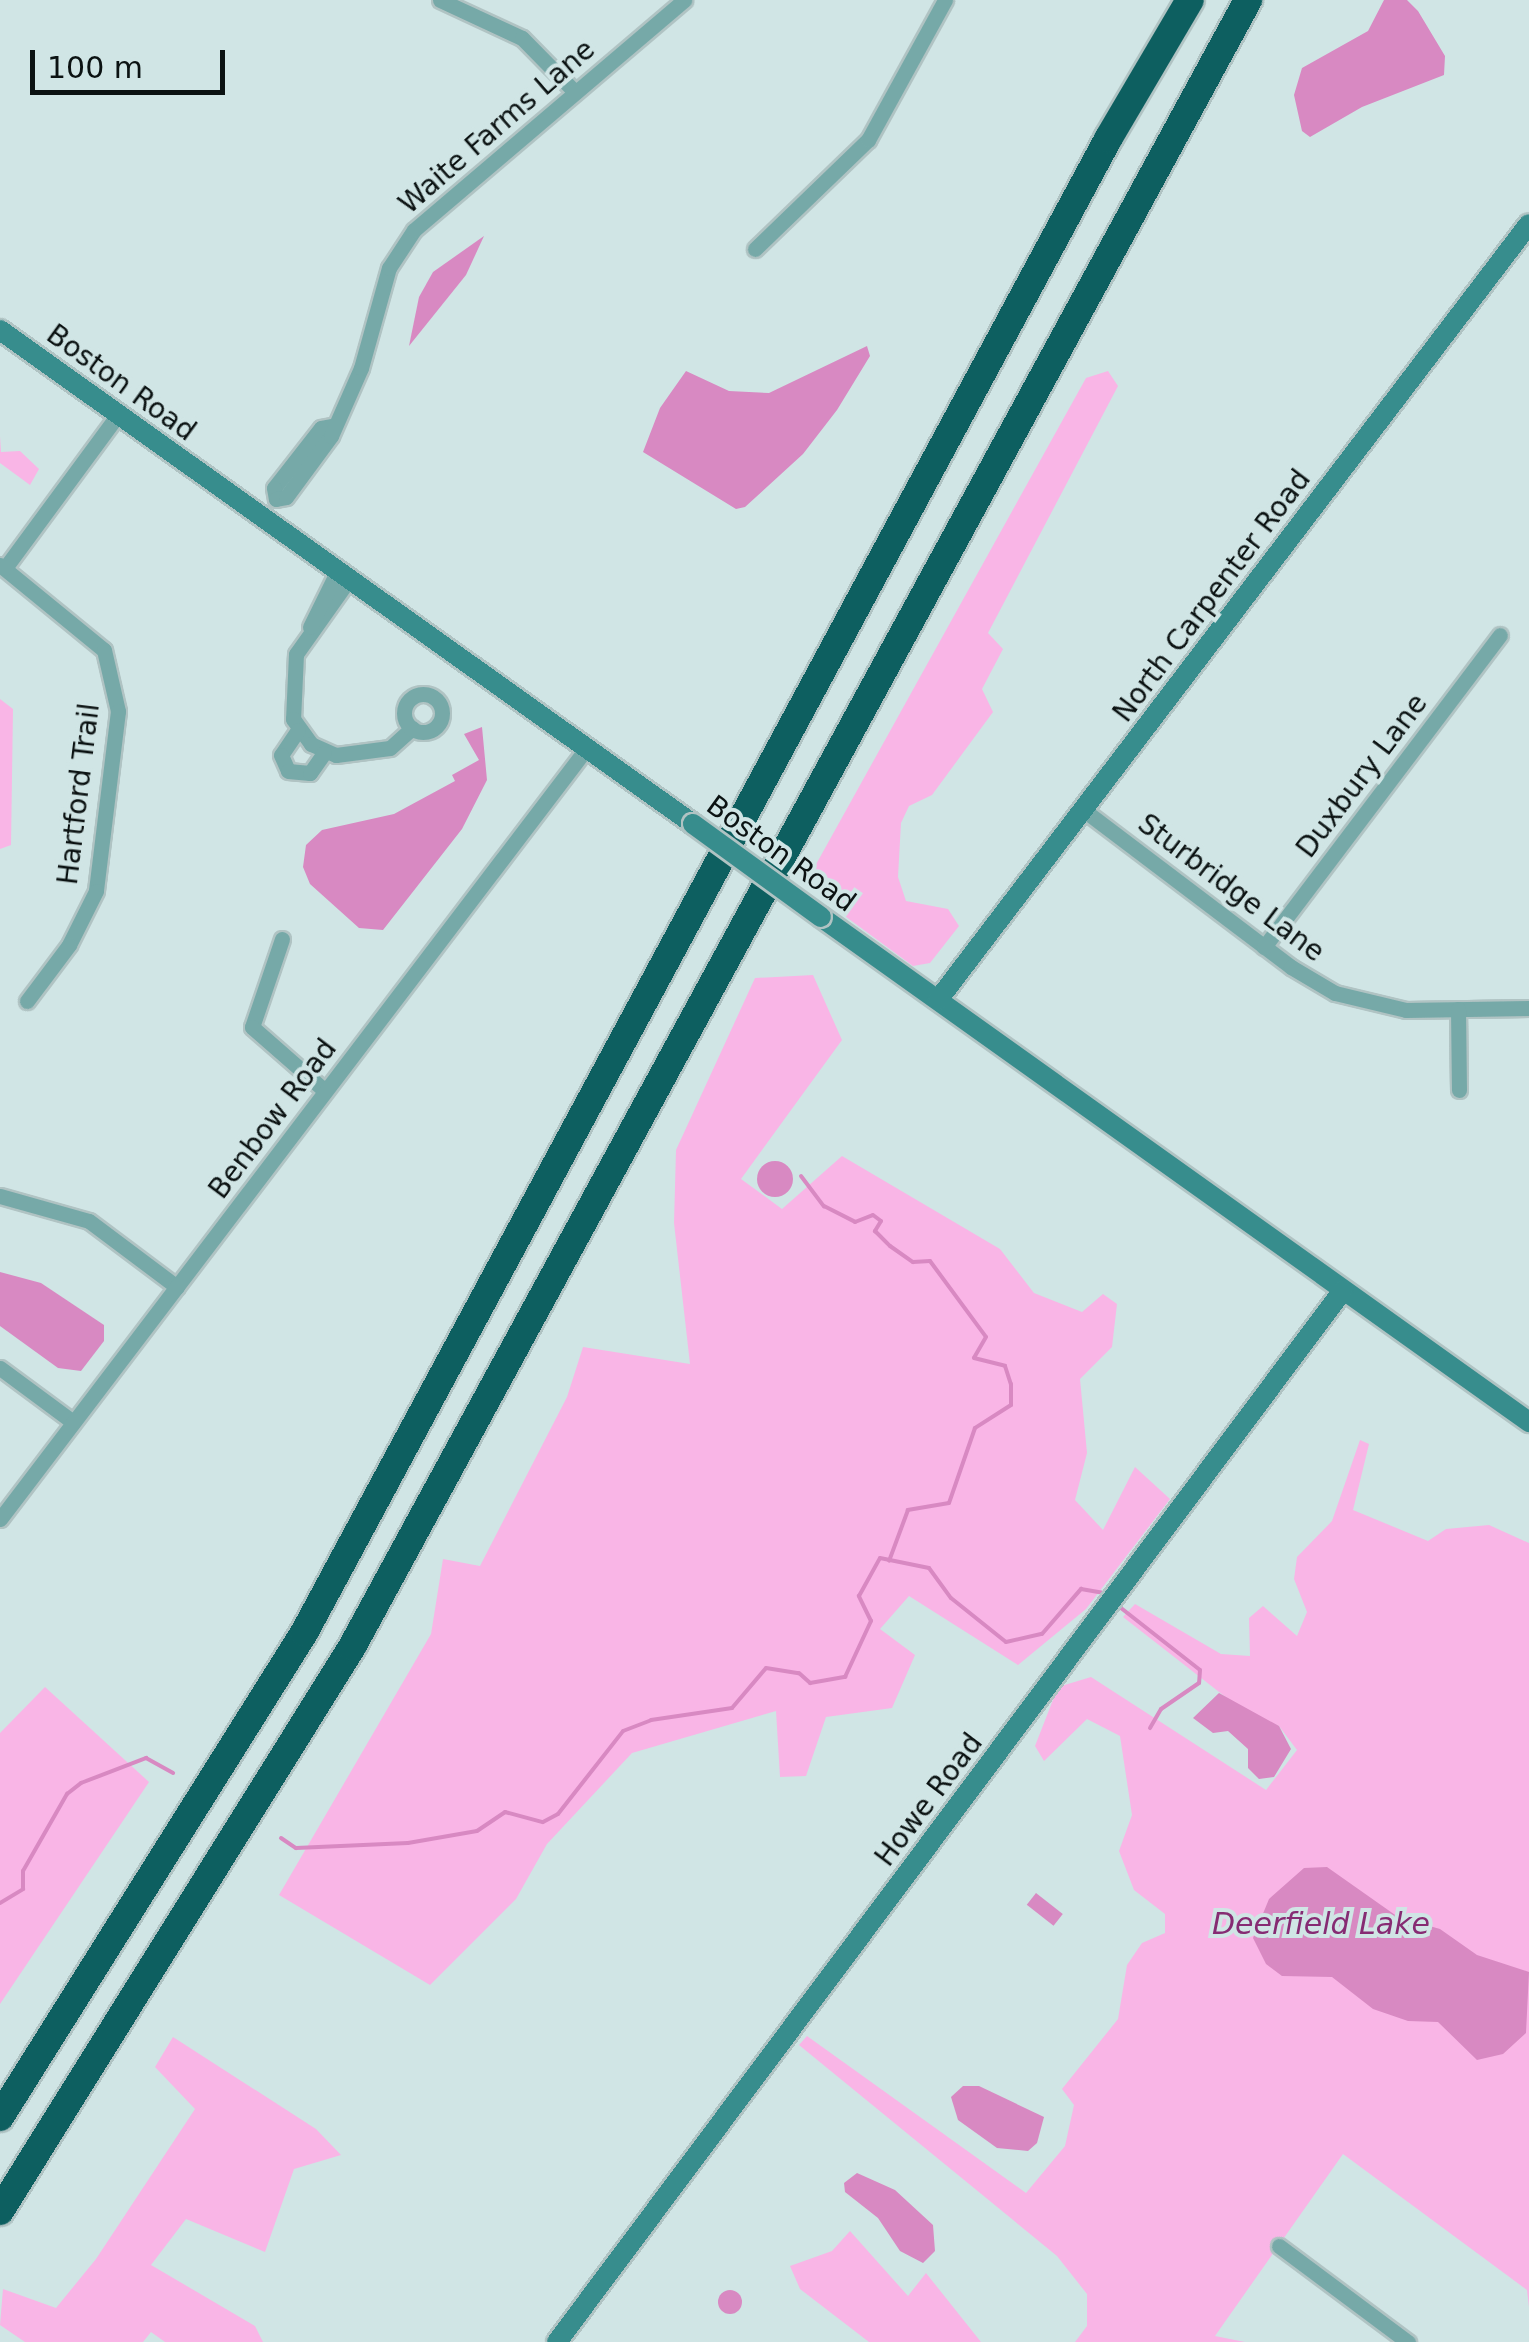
<!DOCTYPE html>
<html>
<head>
<meta charset="utf-8">
<style>
	body { margin:0 }
	#map { position:relative; width:1529px; height:2342px; overflow:hidden; background:#d0e5e5; font-family:"DejaVu Sans",sans-serif }
	div>[style] { position:absolute }
	.green>* { inset:0; background:#f9b5e6 }
	.water>* { inset:0; background:#d889c2; transform-origin:0 0 }
	.round { border-radius:50% }
	.stream>* { height:4px; margin:-2px; padding:0 2px; transform-origin:2px; border-radius:2px; background:#d889c2 }
	.roads { filter:drop-shadow(2px 0 #b0c3c3) drop-shadow(-2px 0 #b0c3c3) drop-shadow(0 2px #b0c3c3) drop-shadow(0 -2px #b0c3c3) }
	.street>* { height:15px; margin:-7.5px; padding:0 7.5px; transform-origin:7.5px; border-radius:7.5px; background:#76a9a8 }
	.street>.ring { margin:-7.5px; padding:0; box-sizing:content-box; background:none; border:15px solid #76a9a8; border-radius:50% }
	.secondary>* { height:20px; margin:-10px; padding:0 10px; transform-origin:10px; border-radius:10px; background:#378d8d }
	.highway>* { height:28px; margin:-14px; padding:0 14px; transform-origin:14px; border-radius:14px; background:#0d5f60 }
	.bridges { filter:drop-shadow(2px 0 #b0c3c3) drop-shadow(-2px 0 #b0c3c3) drop-shadow(0 2px #b0c3c3) drop-shadow(0 -2px #b0c3c3) }
	.secondary-bridge>* { height:20px; margin:-10px; padding:0 10px; transform-origin:10px; border-radius:10px; background:#378d8d }
	span { translate:-50% -50%; white-space:nowrap; text-align:center; line-height:1.15; -webkit-text-stroke:8px #d0e5e5; paint-order:stroke }
	.street-label { font-size:28px; color:#0b1212 }
	.water-label { font-size:30px; color:#862b73; font-style:italic }
	.scale { position:absolute; left:30px; top:50px; width:195px; height:45px; box-sizing:border-box; border:5px solid #0b1212; border-top:0; padding-left:12px; font-size:30px; line-height:35px; white-space:nowrap; color:#0b1212; -webkit-text-stroke:8px #d0e5e5; paint-order:stroke }
</style>
</head>
<body>
<div id="map">
	<div class="green">
		<div style="clip-path:polygon(1108px 371px,1118px 386px,988px 633px,1003px 649px,982px 689px,993px 712px,932px 795px,909px 806px,901px 823px,898px 877px,906px 901px,948px 909px,959px 926px,930px 963px,913px 966px,838px 911px,814px 868px,1086px 378px)"></div>
		<div style="clip-path:polygon(0 436px,1px 452px,20px 451px,39px 469px,30px 485px,0 463px)"></div>
		<div style="clip-path:polygon(0 699px,13px 709px,11px 845px,0 849px)"></div>
		<div style="clip-path:polygon(813px 975px,842px 1040px,741px 1179px,782px 1209px,842px 1156px,1000px 1249px,1034px 1293px,1082px 1312px,1103px 1294px,1117px 1304px,1112px 1347px,1080px 1379px,1087px 1453px,1075px 1500px,1103px 1530px,1135px 1467px,1170px 1499px,1086px 1609px,1018px 1665px,909px 1596px,880px 1629px,915px 1655px,892px 1708px,826px 1717px,806px 1776px,780px 1777px,776px 1711px,632px 1753px,547px 1844px,516px 1899px,430px 1985px,279px 1895px,431px 1634px,443px 1559px,480px 1566px,567px 1397px,583px 1347px,690px 1364px,674px 1223px,676px 1150px,755px 978px)"></div>
		<div style="clip-path:polygon(1360px 1440px,1369px 1444px,1353px 1510px,1428px 1541px,1446px 1529px,1489px 1525px,1529px 1543px,1529px 2307px,1527px 2290px,1343px 2154px,1215px 2336px,1245px 2342px,1075px 2342px,1087px 2326px,1087px 2294px,1057px 2256px,799px 2045px,807px 2036px,1026px 2193px,1065px 2146px,1074px 2105px,1062px 2089px,1118px 2019px,1127px 1965px,1142px 1943px,1165px 1933px,1165px 1914px,1134px 1890px,1119px 1851px,1132px 1815px,1120px 1736px,1087px 1719px,1044px 1761px,1035px 1746px,1058px 1687px,1091px 1677px,1266px 1790px,1297px 1750px,1279px 1726px,1246px 1713px,1123px 1617px,1135px 1604px,1221px 1654px,1250px 1656px,1249px 1618px,1263px 1606px,1297px 1636px,1307px 1612px,1294px 1579px,1297px 1557px,1332px 1521px)"></div>
		<div style="clip-path:polygon(45px 1687px,149px 1782px,0 2004px,0 1733px)"></div>
		<div style="clip-path:polygon(173px 2037px,316px 2129px,341px 2155px,294px 2169px,265px 2252px,186px 2219px,151px 2265px,255px 2326px,263px 2342px,165px 2342px,151px 2332px,143px 2342px,25px 2342px,0 2325px,3px 2289px,56px 2308px,96px 2259px,195px 2109px,155px 2067px)"></div>
		<div style="clip-path:polygon(850px 2231px,908px 2296px,926px 2273px,981px 2342px,869px 2342px,800px 2289px,790px 2266px,832px 2251px)"></div>
	</div>
	<div class="water">
		<div style="clip-path:polygon(1384px 0,1407px 0,1418px 11px,1445px 56px,1444px 75px,1362px 107px,1310px 137px,1302px 131px,1294px 95px,1302px 68px,1368px 31px)"></div>
		<div style="clip-path:polygon(484px 236px,466px 275px,409px 346px,419px 297px,433px 272px)"></div>
		<div style="clip-path:polygon(867px 346px,870px 356px,837px 410px,803px 454px,745px 507px,736px 509px,643px 452px,660px 408px,686px 371px,729px 391px,769px 393px)"></div>
		<div style="clip-path:polygon(482px 727px,487px 780px,462px 829px,383px 930px,359px 928px,310px 884px,303px 867px,306px 845px,322px 830px,394px 814px,455px 781px,452px 775px,479px 760px,464px 734px)"></div>
		<div class="round" style="left:757px;top:1161px;width:36px;height:36px"></div>
		<div style="clip-path:polygon(0 1272px,41px 1283px,104px 1325px,104px 1341px,81px 1371px,58px 1368px,0 1326px)"></div>
		<div style="clip-path:polygon(1219px 1693px,1279px 1726px,1291px 1749px,1274px 1777px,1259px 1779px,1248px 1768px,1248px 1749px,1228px 1731px,1213px 1733px,1193px 1718px)"></div>
		<div style="clip-path:polygon(1327px 1867px,1398px 1917px,1440px 1929px,1477px 1955px,1529px 1972px,1526px 2033px,1503px 2054px,1477px 2060px,1438px 2022px,1408px 2021px,1373px 2009px,1332px 1977px,1282px 1976px,1266px 1964px,1253px 1938px,1269px 1899px,1304px 1868px)"></div>
		<div style="left:1036px;top:1893px;width:34px;height:15px;rotate:38deg"></div>
		<div style="clip-path:polygon(963px 2086px,979px 2086px,1044px 2117px,1037px 2143px,1028px 2151px,997px 2148px,958px 2120px,951px 2097px)"></div>
		<div style="clip-path:polygon(857px 2173px,895px 2190px,933px 2225px,935px 2251px,923px 2263px,900px 2251px,878px 2218px,845px 2192px,844px 2183px)"></div>
		<div class="round" style="left:718px;top:2290px;width:24px;height:24px"></div>
	</div>
	<div class="stream">
		<div style="left:801px;top:1176px;width:38px;rotate:53deg"></div>
		<div style="left:824px;top:1206px;width:35px;rotate:27deg"></div>
		<div style="left:855px;top:1222px;width:19px;rotate:-21deg"></div>
		<div style="left:873px;top:1215px;width:10px;rotate:37deg"></div>
		<div style="left:881px;top:1221px;width:12px;rotate:121deg"></div>
		<div style="left:875px;top:1231px;width:21px;rotate:45deg"></div>
		<div style="left:890px;top:1246px;width:28px;rotate:35deg"></div>
		<div style="left:913px;top:1262px;width:17px;rotate:-3deg"></div>
		<div style="left:930px;top:1261px;width:94px;rotate:53.6deg"></div>
		<div style="left:986px;top:1337px;width:24px;rotate:120deg"></div>
		<div style="left:974px;top:1358px;width:32px;rotate:14deg"></div>
		<div style="left:1005px;top:1366px;width:19px;rotate:72deg"></div>
		<div style="left:1011px;top:1384px;width:21px;rotate:90deg"></div>
		<div style="left:1011px;top:1405px;width:43px;rotate:147.4deg"></div>
		<div style="left:975px;top:1428px;width:79px;rotate:109.1deg"></div>
		<div style="left:949px;top:1503px;width:42px;rotate:170.3deg"></div>
		<div style="left:908px;top:1510px;width:54px;rotate:110.4deg"></div>
		<div style="left:1121px;top:1608px;width:100px;rotate:38.1deg"></div>
		<div style="left:1200px;top:1670px;width:13px;rotate:94deg"></div>
		<div style="left:1199px;top:1683px;width:46px;rotate:145.6deg"></div>
		<div style="left:1161px;top:1709px;width:22px;rotate:120deg"></div>
		<div style="left:281px;top:1838px;width:18px;rotate:34deg"></div>
		<div style="left:296px;top:1848px;width:112px;rotate:-2.6deg"></div>
		<div style="left:408px;top:1843px;width:70px;rotate:-9.9deg"></div>
		<div style="left:477px;top:1831px;width:34px;rotate:-34deg"></div>
		<div style="left:505px;top:1812px;width:39px;rotate:15deg"></div>
		<div style="left:543px;top:1822px;width:17px;rotate:-28deg"></div>
		<div style="left:558px;top:1814px;width:105px;rotate:-51.9deg"></div>
		<div style="left:623px;top:1731px;width:30px;rotate:-21deg"></div>
		<div style="left:651px;top:1720px;width:82px;rotate:-8.4deg"></div>
		<div style="left:732px;top:1708px;width:52px;rotate:-49.6deg"></div>
		<div style="left:766px;top:1668px;width:33px;rotate:9deg"></div>
		<div style="left:799px;top:1673px;width:15px;rotate:42deg"></div>
		<div style="left:810px;top:1683px;width:36px;rotate:-10deg"></div>
		<div style="left:845px;top:1677px;width:62px;rotate:-65.1deg"></div>
		<div style="left:871px;top:1621px;width:28px;rotate:-116deg"></div>
		<div style="left:859px;top:1596px;width:43px;rotate:-61.1deg"></div>
		<div style="left:880px;top:1558px;width:50px;rotate:11.5deg"></div>
		<div style="left:929px;top:1568px;width:37px;rotate:54deg"></div>
		<div style="left:951px;top:1598px;width:70px;rotate:38.7deg"></div>
		<div style="left:1006px;top:1642px;width:37px;rotate:-13deg"></div>
		<div style="left:1042px;top:1634px;width:60px;rotate:-49.1deg"></div>
		<div style="left:1081px;top:1589px;width:22px;rotate:10deg"></div>
		<div style="left:0;top:1903px;width:27px;rotate:-31deg"></div>
		<div style="left:23px;top:1889px;width:18px;rotate:-90deg"></div>
		<div style="left:23px;top:1871px;width:89px;rotate:-60.3deg"></div>
		<div style="left:67px;top:1794px;width:18px;rotate:-38deg"></div>
		<div style="left:81px;top:1783px;width:70px;rotate:-21deg"></div>
		<div style="left:146px;top:1758px;width:31px;rotate:29deg"></div>
	</div>
	<div class="roads">
		<div class="street">
			<div style="left:440px;top:0;width:90px;rotate:24.9deg"></div>
			<div style="left:522px;top:38px;width:76px;rotate:45.5deg"></div>
			<div style="left:755px;top:249px;width:157px;rotate:-44deg"></div>
			<div style="left:868px;top:140px;width:160px;rotate:-61.2deg"></div>
			<div style="left:332px;top:426px;width:11px;rotate:170deg"></div>
			<div style="left:321px;top:428px;width:76px;rotate:128.1deg"></div>
			<div style="left:274px;top:488px;width:11px;rotate:80deg"></div>
			<div style="left:276px;top:499px;width:10px;rotate:-11deg"></div>
			<div style="left:286px;top:497px;width:76px;rotate:-53.6deg"></div>
			<div style="left:331px;top:436px;width:74px;rotate:-66.2deg"></div>
			<div style="left:361px;top:368px;width:104px;rotate:-74.4deg"></div>
			<div style="left:389px;top:268px;width:45px;rotate:-56.7deg"></div>
			<div style="left:414px;top:230px;width:355px;rotate:-40.4deg"></div>
			<div style="left:0;top:565px;width:134px;rotate:39.3deg"></div>
			<div style="left:104px;top:650px;width:63px;rotate:77.1deg"></div>
			<div style="left:118px;top:711px;width:181px;rotate:97deg"></div>
			<div style="left:96px;top:891px;width:60px;rotate:116.6deg"></div>
			<div style="left:69px;top:945px;width:70px;rotate:126.9deg"></div>
			<div style="left:5px;top:568px;width:190px;rotate:-53.6deg"></div>
			<div style="left:350px;top:578px;width:93px;rotate:125.4deg"></div>
			<div style="left:296px;top:654px;width:65px;rotate:92.6deg"></div>
			<div style="left:293px;top:719px;width:31px;rotate:54deg"></div>
			<div style="left:311px;top:744px;width:27px;rotate:24deg"></div>
			<div style="left:336px;top:755px;width:54px;rotate:-7.4deg"></div>
			<div style="left:390px;top:748px;width:30px;rotate:-42deg"></div>
			<div style="left:310px;top:627px;width:64px;rotate:-63.8deg"></div>
			<div class="ring" style="left:404px;top:694px;width:23px;height:23px"></div>
			<div style="left:298px;top:730px;width:30px;rotate:124deg"></div>
			<div style="left:281px;top:755px;width:17px;rotate:66deg"></div>
			<div style="left:288px;top:771px;width:22px;rotate:5deg"></div>
			<div style="left:310px;top:773px;width:24px;rotate:-55deg"></div>
			<div style="left:1085px;top:811px;width:258px;rotate:37.1deg"></div>
			<div style="left:1291px;top:967px;width:51px;rotate:30.6deg"></div>
			<div style="left:1335px;top:993px;width:73px;rotate:13.5deg"></div>
			<div style="left:1406px;top:1010px;width:123px;rotate:-0.9deg"></div>
			<div style="left:282px;top:939px;width:93px;rotate:108.8deg"></div>
			<div style="left:252px;top:1027px;width:97px;rotate:41.2deg"></div>
			<div style="left:1264px;top:947px;width:391px;rotate:-52.9deg"></div>
			<div style="left:1458px;top:1009px;width:81px;rotate:89.3deg"></div>
			<div style="left:0;top:1196px;width:92px;rotate:15.7deg"></div>
			<div style="left:89px;top:1221px;width:110px;rotate:36.9deg"></div>
			<div style="left:0;top:1368px;width:91px;rotate:36.5deg"></div>
			<div style="left:0;top:1519px;width:968px;rotate:-52.73deg"></div>
			<div style="left:1279px;top:2246px;width:161px;rotate:36.7deg"></div>
		</div>
		<div class="secondary">
			<div style="left:0;top:330px;width:851px;rotate:35.48deg"></div>
			<div style="left:821px;top:917px;width:870px;rotate:35.5deg"></div>
			<div style="left:938px;top:1000px;width:975px;rotate:-52.71deg"></div>
			<div style="left:557px;top:2342px;width:1313px;rotate:-53.23deg"></div>
		</div>
		<div class="highway">
			<div style="left:0;top:2117px;width:572px;rotate:-57.87deg"></div>
			<div style="left:304px;top:1633px;width:1697px;rotate:-61.71deg"></div>
			<div style="left:1108px;top:139px;width:161px;rotate:-59.5deg"></div>
			<div style="left:0;top:2211px;width:665px;rotate:-58.03deg"></div>
			<div style="left:352px;top:1647px;width:1875px;rotate:-61.45deg"></div>
		</div>
	</div>
	<div class="bridges">
		<div class="secondary-bridge">
			<div style="left:693px;top:824px;width:158px;rotate:36deg"></div>
		</div>
	</div>
	<div class="street-label">
		<span style="left:497px;top:127px;rotate:-41deg">Waite Farms Lane</span>
		<span style="left:121px;top:383px;rotate:36deg">Boston Road</span>
		<span style="left:1212px;top:596px;rotate:-53deg">North Carpenter Road</span>
		<span style="left:1362px;top:776px;rotate:-53deg">Duxbury Lane</span>
		<span style="left:79px;top:794px;rotate:-83deg">Hartford Trail</span>
		<span style="left:781px;top:854px;rotate:36deg">Boston Road</span>
		<span style="left:1231px;top:888px;rotate:37deg">Sturbridge Lane</span>
		<span style="left:273px;top:1119px;rotate:-53deg">Benbow Road</span>
		<span style="left:929px;top:1800px;rotate:-53deg">Howe Road</span>
	</div>
	<div class="water-label">
		<span style="left:1321px;top:1924px">Deerfield Lake</span>
	</div>
	<div class="scale">100 m</div>
</div>
</body>
</html>
